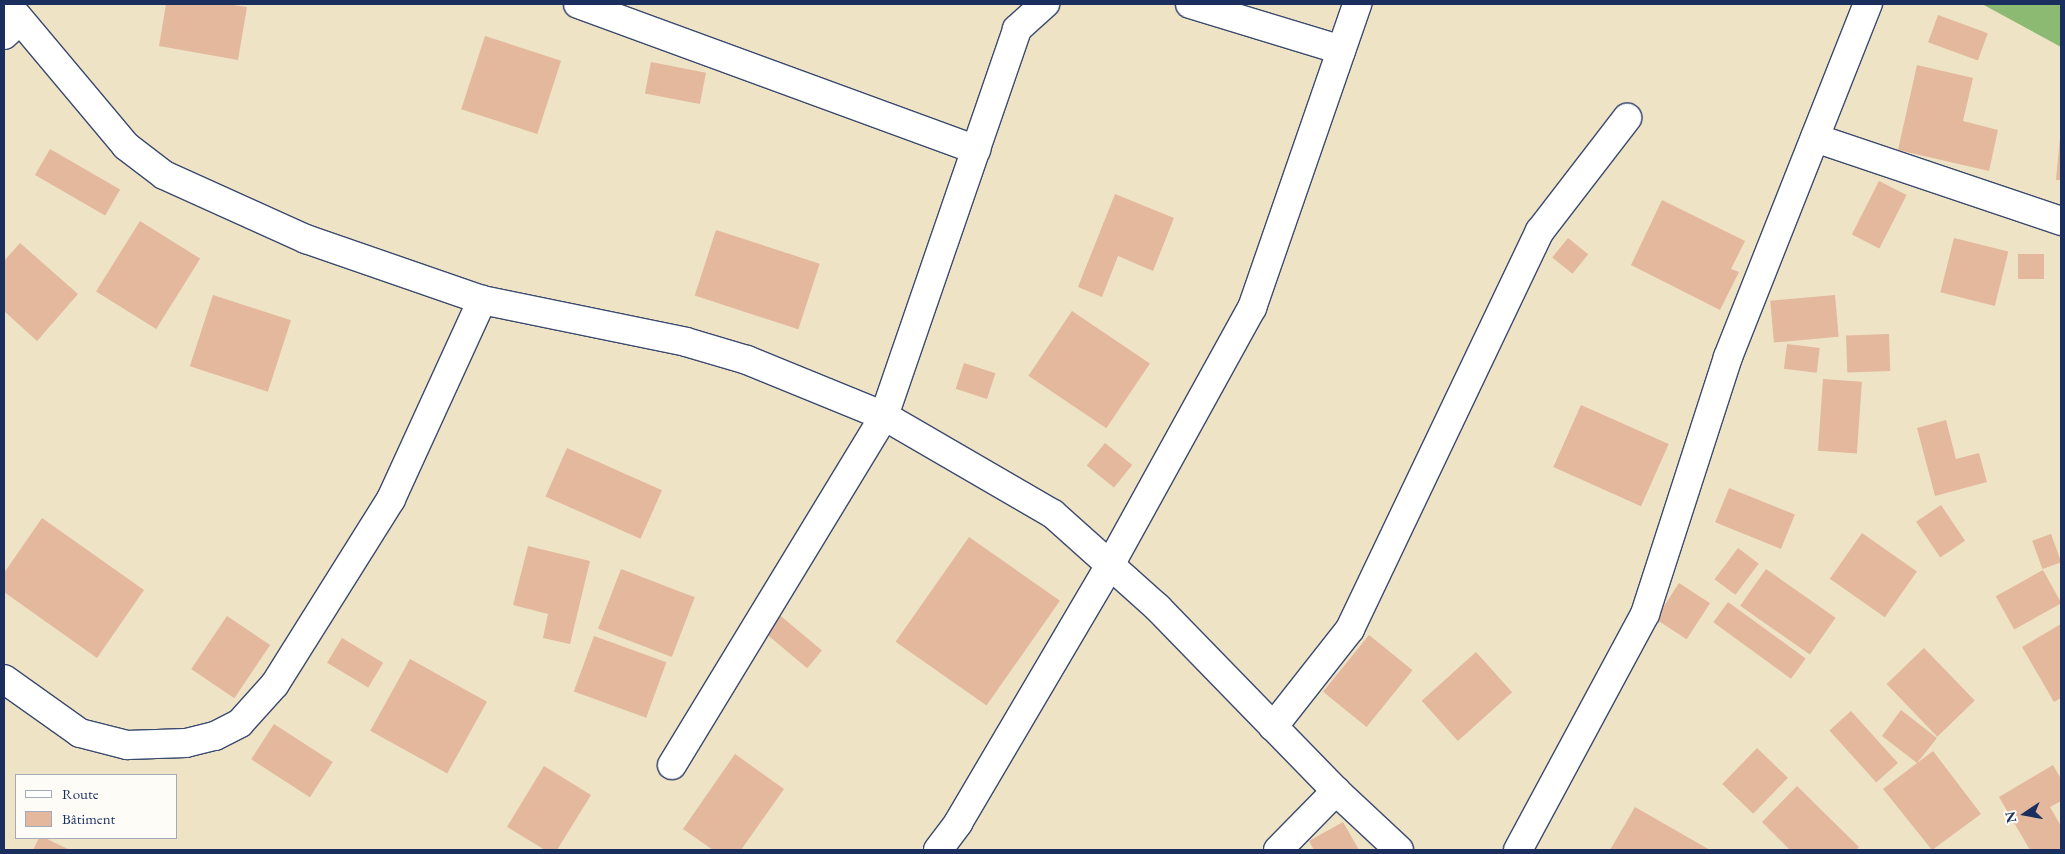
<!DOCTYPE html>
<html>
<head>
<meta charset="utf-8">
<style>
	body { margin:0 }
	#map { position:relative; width:2065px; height:854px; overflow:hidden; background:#efe3c6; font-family:"EB Garamond",serif }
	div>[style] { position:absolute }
	.forest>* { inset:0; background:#8cba73 }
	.building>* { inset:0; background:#e3b89d; transform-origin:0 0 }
	.roads { filter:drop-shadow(1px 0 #3b4a6e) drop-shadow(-1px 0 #3b4a6e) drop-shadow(0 1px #3b4a6e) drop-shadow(0 -1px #3b4a6e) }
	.street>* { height:28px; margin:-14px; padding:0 14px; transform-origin:14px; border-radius:14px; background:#fff }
	.secondary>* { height:28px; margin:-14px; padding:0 14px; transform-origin:14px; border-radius:14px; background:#fff }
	span { translate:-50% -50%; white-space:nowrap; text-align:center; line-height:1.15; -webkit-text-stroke:4.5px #fdfcf7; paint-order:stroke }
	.frame { position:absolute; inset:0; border:5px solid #1b2f5e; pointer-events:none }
	.legend { position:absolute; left:15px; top:774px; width:162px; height:65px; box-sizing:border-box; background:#fdfcf7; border:1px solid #a3aaba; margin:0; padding:6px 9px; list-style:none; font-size:15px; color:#1b2f5e }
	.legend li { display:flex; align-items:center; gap:10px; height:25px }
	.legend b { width:25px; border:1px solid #a3aaba }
	.north { position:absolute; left:2000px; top:789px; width:50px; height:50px; -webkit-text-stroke:4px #fdfcf7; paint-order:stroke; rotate:258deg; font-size:14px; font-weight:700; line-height:20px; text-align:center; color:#1b2f5e }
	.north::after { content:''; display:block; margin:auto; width:18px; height:22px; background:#1b2f5e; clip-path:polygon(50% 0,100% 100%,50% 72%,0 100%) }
</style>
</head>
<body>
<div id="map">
	<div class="forest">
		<div style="clip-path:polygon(1982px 4px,2061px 4px,2061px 47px)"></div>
	</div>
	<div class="building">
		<div style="clip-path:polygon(166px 4px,227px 4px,247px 7px,238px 60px,159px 46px)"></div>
		<div style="left:1938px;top:15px;width:53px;height:29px;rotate:20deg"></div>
		<div style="left:485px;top:36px;width:80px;height:77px;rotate:18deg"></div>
		<div style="left:651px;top:62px;width:56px;height:32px;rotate:11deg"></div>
		<div style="clip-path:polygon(1917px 65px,1973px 78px,1963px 121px,1998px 130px,1989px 171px,1898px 150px)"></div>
		<div style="clip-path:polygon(2060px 138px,2061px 138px,2061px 180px,2056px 180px)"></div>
		<div style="left:50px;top:149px;width:81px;height:30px;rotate:30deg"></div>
		<div style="left:1879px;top:181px;width:31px;height:60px;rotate:27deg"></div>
		<div style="clip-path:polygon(1115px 194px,1174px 218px,1153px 271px,1118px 256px,1102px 297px,1078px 287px)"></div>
		<div style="clip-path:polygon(1662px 200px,1745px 241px,1731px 269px,1739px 272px,1720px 310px,1631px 265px)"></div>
		<div style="left:140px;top:221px;width:71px;height:83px;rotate:32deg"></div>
		<div style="left:716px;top:230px;width:109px;height:69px;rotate:18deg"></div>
		<div style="left:1568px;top:238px;width:26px;height:25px;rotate:39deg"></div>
		<div style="left:1954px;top:238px;width:56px;height:56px;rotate:14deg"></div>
		<div style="clip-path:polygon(20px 243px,78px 294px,37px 341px,4px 311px,4px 261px)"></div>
		<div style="left:2018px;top:254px;width:26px;height:25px"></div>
		<div style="left:213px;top:295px;width:82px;height:75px;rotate:18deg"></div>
		<div style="left:1835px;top:295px;width:42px;height:65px;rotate:85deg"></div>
		<div style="left:1072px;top:311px;width:94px;height:78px;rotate:34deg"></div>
		<div style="left:1889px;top:334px;width:37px;height:43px;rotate:88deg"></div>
		<div style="left:1787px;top:344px;width:33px;height:25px;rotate:7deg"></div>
		<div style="left:964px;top:363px;width:33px;height:27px;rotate:18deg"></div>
		<div style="left:1823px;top:379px;width:39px;height:72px;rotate:4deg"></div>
		<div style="left:1581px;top:405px;width:96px;height:68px;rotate:24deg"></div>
		<div style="clip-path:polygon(1946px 420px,1956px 459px,1979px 453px,1987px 482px,1935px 496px,1917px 428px)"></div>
		<div style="left:1105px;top:443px;width:35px;height:29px;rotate:39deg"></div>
		<div style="left:567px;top:448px;width:104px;height:53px;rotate:24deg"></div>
		<div style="left:1729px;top:488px;width:71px;height:37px;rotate:22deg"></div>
		<div style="left:1941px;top:505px;width:43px;height:30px;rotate:56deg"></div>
		<div style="clip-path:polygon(42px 518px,144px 590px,97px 658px,4px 592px,4px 573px)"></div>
		<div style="left:1862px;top:533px;width:67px;height:56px;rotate:35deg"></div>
		<div style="left:2051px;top:534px;width:30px;height:20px;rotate:70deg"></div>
		<div style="left:969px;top:537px;width:111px;height:128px;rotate:35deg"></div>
		<div style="clip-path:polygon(528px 546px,590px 561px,570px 644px,543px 638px,548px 614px,513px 605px)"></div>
		<div style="left:1738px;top:548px;width:26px;height:39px;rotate:37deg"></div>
		<div style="left:621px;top:569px;width:79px;height:64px;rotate:21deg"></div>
		<div style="left:1766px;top:569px;width:85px;height:45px;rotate:35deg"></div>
		<div style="left:2043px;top:570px;width:38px;height:54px;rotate:61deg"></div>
		<div style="left:1679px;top:583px;width:37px;height:43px;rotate:33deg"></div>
		<div style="left:1728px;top:602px;width:96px;height:25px;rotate:36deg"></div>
		<div style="left:776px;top:612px;width:60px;height:23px;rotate:40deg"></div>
		<div style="left:227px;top:616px;width:52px;height:64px;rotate:34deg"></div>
		<div style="clip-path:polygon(2061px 624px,2061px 698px,2054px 702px,2022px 647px)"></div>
		<div style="left:1369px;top:635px;width:56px;height:73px;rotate:39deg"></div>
		<div style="left:594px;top:636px;width:77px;height:59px;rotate:20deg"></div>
		<div style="left:342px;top:638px;width:48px;height:29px;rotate:31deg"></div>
		<div style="left:1924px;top:648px;width:73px;height:52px;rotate:46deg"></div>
		<div style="left:1476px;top:652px;width:54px;height:73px;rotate:48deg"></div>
		<div style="left:410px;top:659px;width:88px;height:82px;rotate:29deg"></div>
		<div style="clip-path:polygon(1901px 710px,1937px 738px,1917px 763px,1933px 751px,1981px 814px,1932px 850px,1883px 789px,1917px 763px,1882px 736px)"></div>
		<div style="left:1851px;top:711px;width:70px;height:29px;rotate:48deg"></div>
		<div style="left:274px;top:724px;width:70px;height:42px;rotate:33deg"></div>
		<div style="left:1757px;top:748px;width:43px;height:50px;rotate:44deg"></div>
		<div style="clip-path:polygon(735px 754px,784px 789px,741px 850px,713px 850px,683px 829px)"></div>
		<div style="clip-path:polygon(2053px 765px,2061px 779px,2061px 801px,2050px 807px,2061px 826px,2061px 850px,2030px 850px,1999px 797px)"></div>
		<div style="clip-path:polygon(544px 766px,591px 795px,557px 850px,545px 850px,507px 827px)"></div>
		<div style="clip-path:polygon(1797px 786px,1859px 847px,1856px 850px,1790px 850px,1762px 822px)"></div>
		<div style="clip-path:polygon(1635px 807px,1710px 850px,1610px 850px)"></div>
		<div style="clip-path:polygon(1343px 822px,1359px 850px,1314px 850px,1309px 841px)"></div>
		<div style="clip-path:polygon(39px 838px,45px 838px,70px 850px,33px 850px)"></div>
	</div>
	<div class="roads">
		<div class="street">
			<div style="left:578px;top:4px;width:424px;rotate:20.1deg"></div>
			<div style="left:1190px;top:4px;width:158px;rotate:16.9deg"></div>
			<div style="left:4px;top:35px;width:21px;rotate:-43deg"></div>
			<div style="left:1815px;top:138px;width:260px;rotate:18.6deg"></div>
			<div style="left:4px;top:679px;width:93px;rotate:35.4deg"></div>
			<div style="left:80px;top:733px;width:49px;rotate:14.3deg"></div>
			<div style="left:127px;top:745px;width:59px;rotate:-1.9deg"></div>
			<div style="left:186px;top:743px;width:30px;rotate:-14deg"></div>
			<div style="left:215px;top:736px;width:28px;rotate:-27deg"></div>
			<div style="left:240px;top:723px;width:52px;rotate:-48.1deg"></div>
			<div style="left:275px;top:684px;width:218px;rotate:-57.9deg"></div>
			<div style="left:391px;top:499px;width:219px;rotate:-65.4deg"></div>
			<div style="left:1273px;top:727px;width:125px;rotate:-51.8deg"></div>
			<div style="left:1350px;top:629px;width:441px;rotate:-64.5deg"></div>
			<div style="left:1540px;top:231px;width:143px;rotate:-52.4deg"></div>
			<div style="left:672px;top:765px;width:408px;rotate:-58.7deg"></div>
			<div style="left:884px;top:416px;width:409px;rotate:-71deg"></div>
			<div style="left:1017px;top:29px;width:38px;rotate:-42deg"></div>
			<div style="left:938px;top:850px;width:34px;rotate:-53deg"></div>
			<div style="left:958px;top:823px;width:299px;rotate:-59.5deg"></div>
			<div style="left:1110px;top:565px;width:294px;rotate:-61.1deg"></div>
			<div style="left:1252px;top:308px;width:322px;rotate:-70.9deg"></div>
			<div style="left:1278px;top:850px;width:83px;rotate:-45.5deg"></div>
			<div style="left:1518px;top:850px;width:268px;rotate:-61.7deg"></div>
			<div style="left:1645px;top:614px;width:270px;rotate:-72.1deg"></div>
			<div style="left:1728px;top:357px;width:380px;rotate:-68.4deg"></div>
		</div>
		<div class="secondary">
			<div style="left:7px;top:4px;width:185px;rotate:50deg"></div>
			<div style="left:126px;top:146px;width:48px;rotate:37.3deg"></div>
			<div style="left:164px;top:175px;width:156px;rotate:24.3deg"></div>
			<div style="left:306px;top:239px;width:186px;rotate:19.1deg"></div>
			<div style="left:482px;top:300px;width:208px;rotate:11.6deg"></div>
			<div style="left:686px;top:342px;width:64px;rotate:16.4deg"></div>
			<div style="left:747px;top:360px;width:148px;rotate:22.2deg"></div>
			<div style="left:884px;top:416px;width:195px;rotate:30.1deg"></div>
			<div style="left:1053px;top:514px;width:141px;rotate:41.8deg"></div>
			<div style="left:1158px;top:608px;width:255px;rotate:45.8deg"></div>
			<div style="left:1336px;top:791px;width:86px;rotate:43.1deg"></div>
		</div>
	</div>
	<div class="frame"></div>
	<ul class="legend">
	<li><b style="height:6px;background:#fff"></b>Route</li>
	<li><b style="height:14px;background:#e3b89d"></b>Bâtiment</li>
	</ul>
	<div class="north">N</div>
</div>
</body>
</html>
